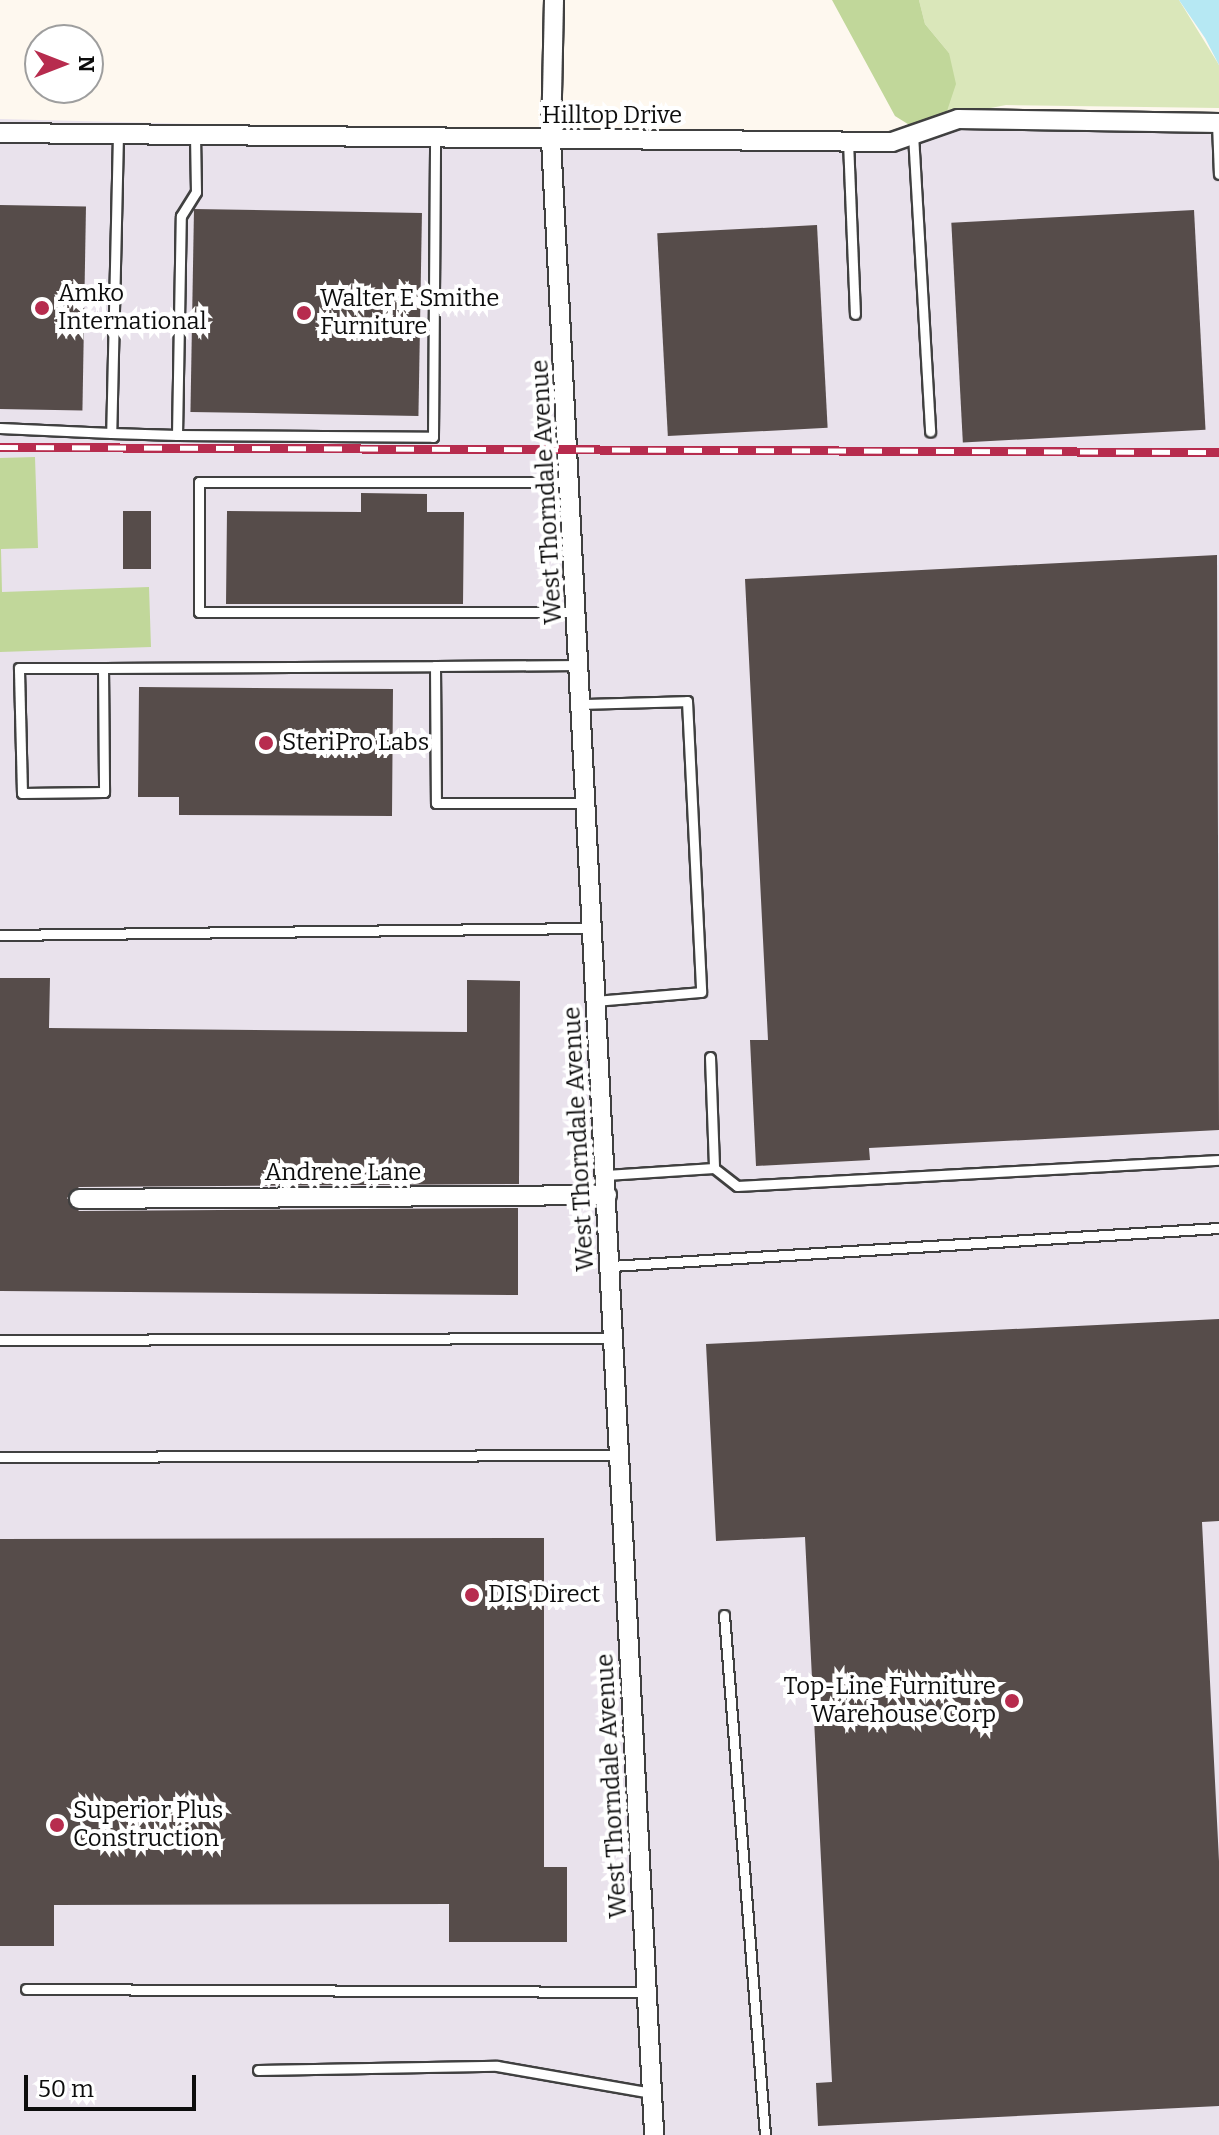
<!DOCTYPE html>
<html>
<head>
<meta charset="utf-8">
<style>
	body { margin:0 }
	#map { position:relative; width:1219px; height:2135px; overflow:hidden; background:#fef8ef; font-family:Bitter,serif }
	div>[style] { position:absolute }
	.industrial>* { inset:0; background:#e9e2ec }
	.green>* { inset:0; background:#dae7ba }
	.forest>* { inset:0; background:#c1d79a }
	.water>* { inset:0; background:#b6e8f3 }
	.building>* { inset:0; background:#564c4a; transform-origin:0 0 }
	.roads { filter:drop-shadow(2px 0 #404040) drop-shadow(-2px 0 #404040) drop-shadow(0 2px #404040) drop-shadow(0 -2px #404040) }
	.service>* { height:9px; margin:-4.5px; padding:0 4.5px; transform-origin:4.5px; border-radius:4.5px; background:#fff }
	.minor>* { height:18px; margin:-9px; padding:0 9px; transform-origin:9px; border-radius:9px; background:#fff }
	.rail>* { height:9px; margin-top:-4.5px; transform-origin:0; background:repeating-linear-gradient(90deg,#fff 0 18px,#b72c4e 0 36px); box-sizing:border-box; border-block:2px solid #b72c4e }
	.dots>* { width:22px; height:22px; translate:-50% -50%; box-sizing:border-box; border:4px solid #fff; border-radius:50% }
	span { translate:-50% -50%; white-space:nowrap; text-align:center; line-height:1.15; -webkit-text-stroke:8px #fff; paint-order:stroke }
	.street-label { font-size:24px; color:#0d0d0d }
	.poi-label { font-size:24px; color:#0d0d0d }
	.left { translate:0 -50%; text-align:left }
	.right { translate:-100% -50%; text-align:right }
	.north { position:absolute; left:24px; top:24px; width:80px; height:80px; box-sizing:border-box; background:#fff; border:2px solid #9e9e9e; border-radius:50%; rotate:90deg; font-size:22px; font-weight:700; line-height:32px; text-align:center; color:#0d0d0d }
	.north::after { content:''; display:block; margin:auto; width:28px; height:36px; background:#b72c4e; clip-path:polygon(50% 0,100% 100%,50% 72%,0 100%) }
	.scale { position:absolute; left:24px; top:2075px; width:172px; height:36px; box-sizing:border-box; border:4px solid #0d0d0d; border-top:0; padding-left:10px; font-size:24px; line-height:28px; white-space:nowrap; color:#0d0d0d; -webkit-text-stroke:6px #fff; paint-order:stroke }
</style>
</head>
<body>
<div id="map">
	<div class="industrial">
		<div style="clip-path:polygon(0 119px,892px 142px,958px 119px,1219px 122px,1219px 2135px,0 2135px)"></div>
	</div>
	<div class="green">
		<div style="clip-path:polygon(919px 0,1179px 0,1219px 65px,1219px 108px,1006px 105px,945px 117px,949px 53px,925px 24px)"></div>
	</div>
	<div class="forest">
		<div style="clip-path:polygon(832px 0,919px 0,925px 24px,949px 53px,956px 84px,945px 117px,911px 126px,895px 116px)"></div>
		<div style="clip-path:polygon(35px 457px,38px 548px,1px 549px,2px 592px,149px 587px,151px 647px,0 652px,0 458px)"></div>
	</div>
	<div class="water">
		<div style="clip-path:polygon(1179px 0,1219px 0,1219px 65px,1205px 38px)"></div>
	</div>
	<div class="building">
		<div style="left:0;top:205px;width:86px;height:204px;rotate:1deg"></div>
		<div style="left:194px;top:209px;width:228px;height:203px;rotate:1deg"></div>
		<div style="left:1194px;top:210px;width:220px;height:243px;rotate:87deg"></div>
		<div style="left:817px;top:225px;width:203px;height:160px;rotate:87deg"></div>
		<div style="clip-path:polygon(361px 493px,427px 494px,427px 512px,464px 512px,463px 604px,226px 604px,227px 511px,361px 512px)"></div>
		<div style="left:123px;top:511px;width:28px;height:58px"></div>
		<div style="clip-path:polygon(1217px 555px,1219px 1130px,869px 1148px,870px 1160px,756px 1166px,750px 1040px,768px 1040px,745px 579px)"></div>
		<div style="clip-path:polygon(139px 687px,393px 689px,392px 816px,179px 815px,179px 797px,138px 797px)"></div>
		<div style="clip-path:polygon(0 978px,50px 978px,49px 1028px,467px 1032px,467px 980px,520px 981px,519px 1184px,79px 1187px,67px 1198px,79px 1211px,518px 1208px,518px 1295px,0 1291px)"></div>
		<div style="clip-path:polygon(1219px 1319px,1219px 1521px,1202px 1522px,1219px 1861px,1219px 2106px,818px 2126px,816px 2083px,832px 2082px,805px 1537px,716px 1541px,706px 1344px)"></div>
		<div style="clip-path:polygon(544px 1538px,544px 1867px,567px 1867px,567px 1942px,449px 1942px,449px 1904px,54px 1905px,54px 1946px,0 1946px,0 1539px)"></div>
	</div>
	<div class="roads">
		<div class="service">
			<div style="left:1217px;top:123px;width:51px;rotate:87.8deg"></div>
			<div style="left:118px;top:134px;width:299px;rotate:91.3deg"></div>
			<div style="left:111px;top:433px;width:66px;rotate:1.7deg"></div>
			<div style="left:177px;top:435px;width:256px;rotate:0.4deg"></div>
			<div style="left:433px;top:437px;width:298px;rotate:-89.6deg"></div>
			<div style="left:913px;top:134px;width:298px;rotate:86.7deg"></div>
			<div style="left:848px;top:141px;width:173px;rotate:87.7deg"></div>
			<div style="left:0;top:428px;width:111px;rotate:2.6deg"></div>
			<div style="left:177px;top:435px;width:219px;rotate:-89deg"></div>
			<div style="left:181px;top:216px;width:28px;rotate:-58deg"></div>
			<div style="left:196px;top:192px;width:56px;rotate:-91deg"></div>
			<div style="left:572px;top:482px;width:373px;rotate:180deg"></div>
			<div style="left:199px;top:482px;width:130px;rotate:90deg"></div>
			<div style="left:199px;top:612px;width:378px"></div>
			<div style="left:435px;top:666px;width:137px;rotate:89.6deg"></div>
			<div style="left:436px;top:803px;width:150px"></div>
			<div style="left:103px;top:668px;width:124px;rotate:89.5deg"></div>
			<div style="left:104px;top:792px;width:82px;rotate:179.3deg"></div>
			<div style="left:22px;top:793px;width:125px;rotate:-91.4deg"></div>
			<div style="left:19px;top:668px;width:84px"></div>
			<div style="left:103px;top:668px;width:332px;rotate:-0.3deg"></div>
			<div style="left:435px;top:666px;width:145px;rotate:-0.4deg"></div>
			<div style="left:582px;top:704px;width:105px;rotate:-1.6deg"></div>
			<div style="left:687px;top:701px;width:291px;rotate:87.2deg"></div>
			<div style="left:701px;top:992px;width:105px;rotate:175.1deg"></div>
			<div style="left:0;top:935px;width:592px;rotate:-0.68deg"></div>
			<div style="left:710px;top:1057px;width:111px;rotate:87.9deg"></div>
			<div style="left:606px;top:1175px;width:108px;rotate:-3.7deg"></div>
			<div style="left:714px;top:1168px;width:29px;rotate:38deg"></div>
			<div style="left:737px;top:1186px;width:483px;rotate:-3.1deg"></div>
			<div style="left:611px;top:1266px;width:609px;rotate:-3.58deg"></div>
			<div style="left:0;top:1340px;width:614px;rotate:-0.19deg"></div>
			<div style="left:0;top:1457px;width:620px;rotate:-0.18deg"></div>
			<div style="left:724px;top:1615px;width:522px;rotate:85.49deg"></div>
			<div style="left:26px;top:1989px;width:621px;rotate:0.28deg"></div>
			<div style="left:258px;top:2070px;width:239px;rotate:-1deg"></div>
			<div style="left:497px;top:2066px;width:157px;rotate:9.9deg"></div>
		</div>
		<div class="minor">
			<div style="left:554px;top:0;width:140px;rotate:91.2deg"></div>
			<div style="left:551px;top:140px;width:1998px;rotate:87.04deg"></div>
			<div style="left:0;top:133px;width:892px;rotate:0.58deg"></div>
			<div style="left:892px;top:142px;width:70px;rotate:-19.2deg"></div>
			<div style="left:958px;top:119px;width:261px;rotate:0.9deg"></div>
			<div style="left:79px;top:1199px;width:528px;rotate:-0.43deg"></div>
		</div>
	</div>
	<div class="rail">
		<div style="left:0;top:447px;width:1219px;rotate:0.24deg"></div>
	</div>
	<div class="dots">
		<div style="left:42px;top:308px;background:#b72c4e"></div>
		<div style="left:304px;top:313px;background:#b72c4e"></div>
		<div style="left:266px;top:743px;background:#b72c4e"></div>
		<div style="left:472px;top:1595px;background:#b72c4e"></div>
		<div style="left:1012px;top:1701px;background:#b72c4e"></div>
		<div style="left:57px;top:1825px;background:#b72c4e"></div>
	</div>
	<div class="street-label">
		<span style="left:612px;top:116px">Hilltop Drive</span>
		<span style="left:547px;top:492px;rotate:-93deg">West Thorndale Avenue</span>
		<span style="left:579px;top:1139px;rotate:-93deg">West Thorndale Avenue</span>
		<span style="left:343px;top:1173px">Andrene Lane</span>
		<span style="left:612px;top:1786px;rotate:-93deg">West Thorndale Avenue</span>
	</div>
	<div class="poi-label">
		<span class="left" style="left:58px;top:308px">Amko<br>International</span>
		<span class="left" style="left:320px;top:313px">Walter E Smithe<br>Furniture</span>
		<span class="left" style="left:282px;top:743px">SteriPro Labs</span>
		<span class="left" style="left:488px;top:1595px">DIS Direct</span>
		<span class="right" style="left:996px;top:1701px">Top-Line Furniture<br>Warehouse Corp</span>
		<span class="left" style="left:73px;top:1825px">Superior Plus<br>Construction</span>
	</div>
	<div class="north">N</div>
	<div class="scale">50 m</div>
</div>
</body>
</html>
